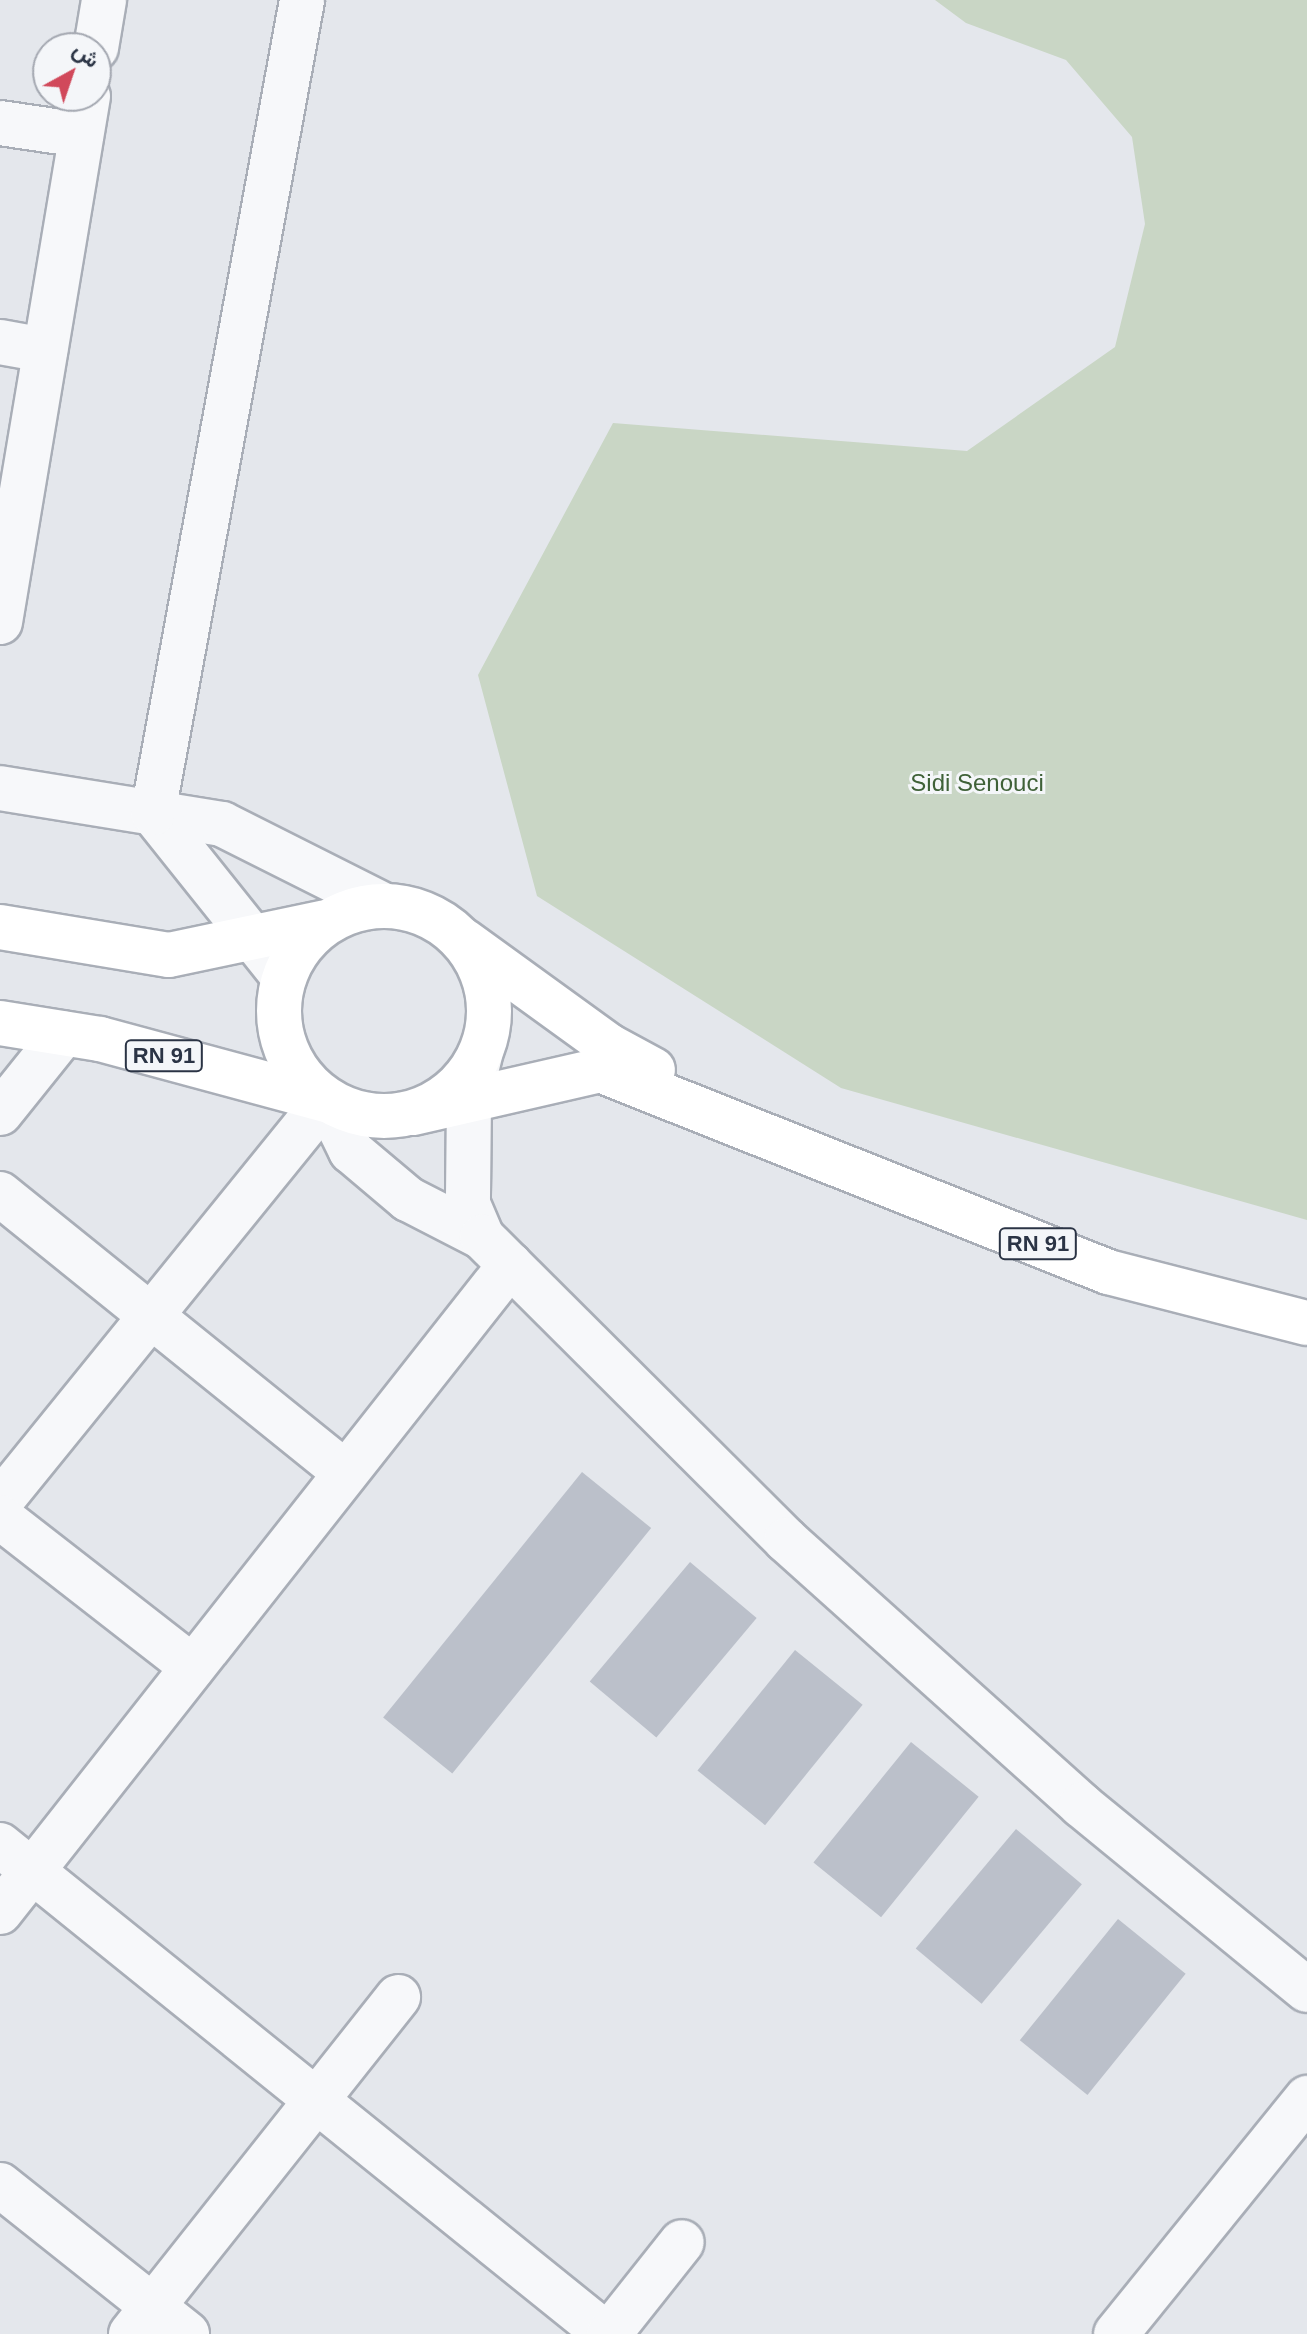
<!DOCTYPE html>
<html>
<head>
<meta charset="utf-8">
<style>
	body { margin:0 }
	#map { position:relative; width:1307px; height:2334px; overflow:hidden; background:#e4e7ec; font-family:Helvetica,Vazirmatn,sans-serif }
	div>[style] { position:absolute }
	.green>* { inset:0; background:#c9d6c5 }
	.building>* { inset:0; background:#bbc0ca; transform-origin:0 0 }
	.roads { filter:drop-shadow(2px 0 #a9aeb7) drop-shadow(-2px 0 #a9aeb7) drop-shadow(0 2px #a9aeb7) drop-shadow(0 -2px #a9aeb7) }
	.minor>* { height:44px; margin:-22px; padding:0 22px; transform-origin:22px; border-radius:22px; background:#f7f8fa }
	.major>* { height:44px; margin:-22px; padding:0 22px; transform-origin:22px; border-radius:22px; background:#fff }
	.highway>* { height:44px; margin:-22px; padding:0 22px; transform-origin:22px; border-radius:22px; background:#fff }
	.highway>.ring { margin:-22px; padding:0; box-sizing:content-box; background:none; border:44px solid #fff; border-radius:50% }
	span { translate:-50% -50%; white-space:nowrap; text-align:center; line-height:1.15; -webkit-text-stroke:6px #f4f6f9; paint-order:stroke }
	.shield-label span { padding:2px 6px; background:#f4f6f9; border:2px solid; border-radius:6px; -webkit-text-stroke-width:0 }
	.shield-label { font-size:22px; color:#2b3445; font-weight:700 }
	.park-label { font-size:24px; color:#3f6138 }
	.north { position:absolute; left:32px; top:32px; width:80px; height:80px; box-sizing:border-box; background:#f4f6f9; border:2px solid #a4a8b1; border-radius:50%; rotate:40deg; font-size:22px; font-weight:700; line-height:32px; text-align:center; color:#2b3445 }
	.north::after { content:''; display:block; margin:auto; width:28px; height:36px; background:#d1495b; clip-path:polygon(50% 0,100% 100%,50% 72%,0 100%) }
</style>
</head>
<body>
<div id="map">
	<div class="green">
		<div style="clip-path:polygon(935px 0,1307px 0,1307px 1220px,841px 1088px,537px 896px,478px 675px,613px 423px,967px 451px,1115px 347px,1145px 224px,1132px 137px,1066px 60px,966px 23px)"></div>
	</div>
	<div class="building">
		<div style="left:582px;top:1472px;width:89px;height:316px;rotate:39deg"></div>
		<div style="left:690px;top:1562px;width:87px;height:156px;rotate:40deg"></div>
		<div style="left:795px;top:1650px;width:87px;height:155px;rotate:39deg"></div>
		<div style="left:911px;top:1742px;width:87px;height:155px;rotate:39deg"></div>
		<div style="left:1016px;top:1829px;width:86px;height:156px;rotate:40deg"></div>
		<div style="left:1118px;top:1919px;width:87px;height:156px;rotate:39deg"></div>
	</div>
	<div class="roads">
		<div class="minor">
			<div style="left:96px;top:48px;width:49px;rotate:-80.5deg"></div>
			<div style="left:0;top:123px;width:82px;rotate:8.4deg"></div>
			<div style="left:0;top:342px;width:46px;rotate:10.1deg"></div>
			<div style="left:0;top:622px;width:533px;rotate:-80.5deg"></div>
			<div style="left:0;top:788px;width:225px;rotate:9.2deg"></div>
			<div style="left:222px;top:824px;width:180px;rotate:26.7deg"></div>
			<div style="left:283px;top:976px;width:208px;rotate:-128.6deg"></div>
			<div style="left:153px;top:813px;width:827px;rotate:-79.61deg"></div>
			<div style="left:480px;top:1055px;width:46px;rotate:103.7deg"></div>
			<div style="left:469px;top:1100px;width:104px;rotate:90.6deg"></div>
			<div style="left:468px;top:1204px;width:36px;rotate:67deg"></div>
			<div style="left:0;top:1113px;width:102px;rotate:-51.3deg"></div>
			<div style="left:0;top:1194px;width:444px;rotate:38.9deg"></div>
			<div style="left:0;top:1502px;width:518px;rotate:-50.96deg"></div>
			<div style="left:326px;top:1100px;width:57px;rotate:63.9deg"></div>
			<div style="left:351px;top:1151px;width:75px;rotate:40.1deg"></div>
			<div style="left:408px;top:1199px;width:83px;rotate:27.2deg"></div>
			<div style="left:482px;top:1237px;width:429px;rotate:44.9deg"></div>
			<div style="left:786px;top:1540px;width:397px;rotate:41.9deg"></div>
			<div style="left:1081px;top:1805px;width:292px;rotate:39.3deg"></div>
			<div style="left:0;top:1517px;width:244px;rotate:37.9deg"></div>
			<div style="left:0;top:1845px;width:779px;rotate:38.9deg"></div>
			<div style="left:0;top:1912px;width:824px;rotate:-51.75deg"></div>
			<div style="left:0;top:2185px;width:239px;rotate:38.5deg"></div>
			<div style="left:131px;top:2334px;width:430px;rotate:-51.6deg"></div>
			<div style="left:609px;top:2334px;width:117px;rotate:-51.6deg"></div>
			<div style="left:1116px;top:2334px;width:304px;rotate:-51deg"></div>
		</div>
		<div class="major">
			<div style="left:464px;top:941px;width:179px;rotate:35.9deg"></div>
			<div style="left:609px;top:1046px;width:50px;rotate:28.6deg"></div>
			<div style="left:413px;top:1113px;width:192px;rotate:-12.9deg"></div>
			<div style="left:600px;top:1070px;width:547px;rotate:21.68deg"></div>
			<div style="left:1108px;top:1272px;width:205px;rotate:14.4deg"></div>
		</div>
		<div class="highway">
			<div class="ring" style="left:279px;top:906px;width:166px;height:166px"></div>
			<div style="left:0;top:927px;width:171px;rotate:9.4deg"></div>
			<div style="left:169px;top:955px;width:159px;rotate:-11.9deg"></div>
			<div style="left:0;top:1023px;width:101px;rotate:9.1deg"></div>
			<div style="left:100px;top:1039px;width:234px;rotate:15.1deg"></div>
		</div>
	</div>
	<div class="shield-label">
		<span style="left:164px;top:1056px">RN 91</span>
		<span style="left:1038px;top:1244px">RN 91</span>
	</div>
	<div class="park-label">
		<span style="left:977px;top:783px">Sidi Senouci</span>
	</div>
	<div class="north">ش</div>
</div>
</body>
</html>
